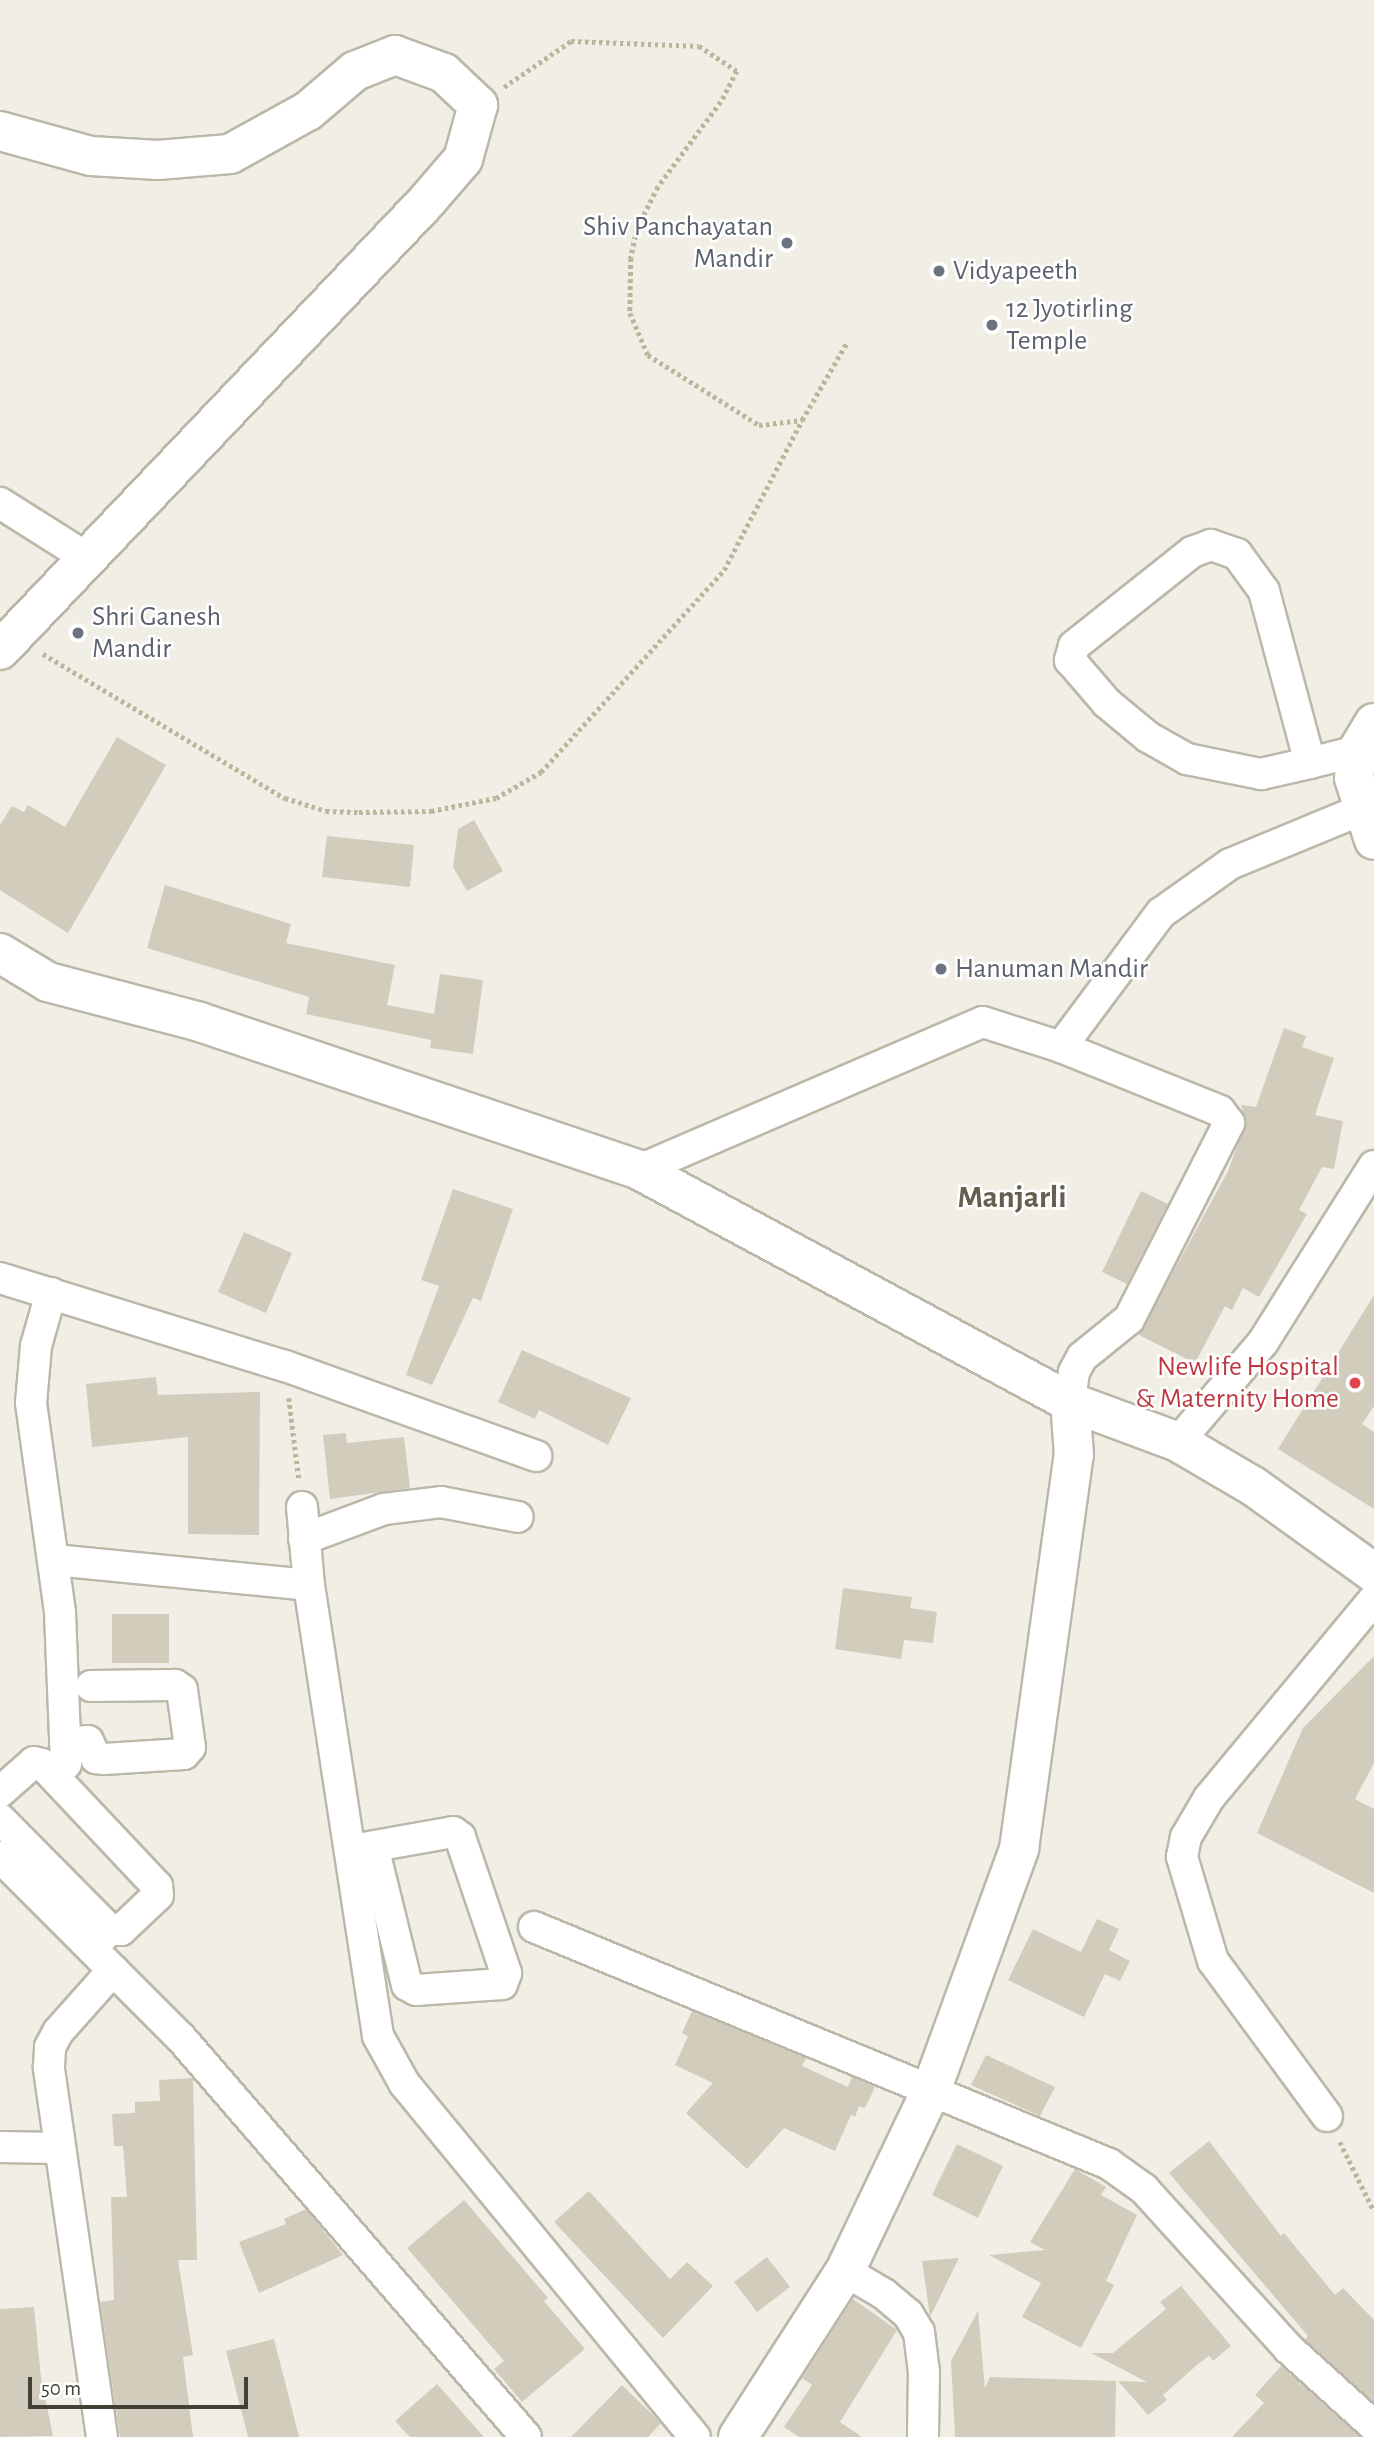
<!DOCTYPE html>
<html>
<head>
<meta charset="utf-8">
<style>
	body { margin:0 }
	#map { position:relative; width:1374px; height:2437px; overflow:hidden; background:#f1efe5; font-family:"Alegreya Sans",sans-serif }
	div>[style] { position:absolute }
	[style*='--x'] { left:calc(var(--x)*1px); top:calc(var(--y)*1px); width:calc(var(--w)*1px); rotate:calc(var(--a)*1deg) }
	.building>* { inset:0; background:#d1ccbc }
	.path>* { height:4.5px; margin-top:-2.25px; transform-origin:0; background:repeating-linear-gradient(90deg,#bbb69b 0 3.5px,transparent 0 7px) }
	.roads { filter:drop-shadow(2px 0 #bbb8a9) drop-shadow(-2px 0 #bbb8a9) drop-shadow(0 2px #bbb8a9) drop-shadow(0 -2px #bbb8a9) }
	.minor>* { height:30px; margin:-15px; padding:0 15px; transform-origin:15px; border-radius:15px; background:#fff }
	.tertiary>* { height:38px; margin:-19px; padding:0 19px; transform-origin:19px; border-radius:19px; background:#fff }
	.dots>* { width:19px; height:19px; translate:-50% -50%; box-sizing:border-box; border:4px solid #fff; border-radius:50% }
	span { translate:-50% -50%; white-space:nowrap; text-align:center; line-height:1.15; -webkit-text-stroke:5px #fff; paint-order:stroke }
	.worship-label { font-size:28px; color:#5b616d }
	.right { translate:-100% -50%; text-align:right }
	.left { translate:0 -50%; text-align:left }
	.health-label { font-size:28px; color:#be3a42 }
	.quarter-label { font-size:32px; color:#645f4e; font-weight:700 }
	.scale { position:absolute; left:28px; top:2377px; width:220px; height:32px; box-sizing:border-box; border:4px solid #434035; border-top:0; padding-left:9px; font-size:21px; line-height:24px; white-space:nowrap; color:#434035; -webkit-text-stroke:5px #fff; paint-order:stroke }
</style>
</head>
<body>
<div id="map">
	<div class="building">
		<i style="clip-path:polygon(117px 737px,166px 765px,68px 933px,0 890px,0 825px,12px 806px,24px 812px,28px 805px,65px 827px)"></i>
		<i style="clip-path:polygon(474px 820px,503px 871px,467px 891px,453px 867px,458px 829px)"></i>
		<i style="clip-path:polygon(327px 836px,414px 845px,410px 887px,322px 877px)"></i>
		<i style="clip-path:polygon(165px 885px,291px 924px,286px 943px,395px 965px,387px 1005px,434px 1014px,440px 974px,483px 980px,473px 1054px,430px 1048px,431px 1040px,306px 1014px,309px 997px,147px 948px)"></i>
		<i style="clip-path:polygon(1284px 1028px,1306px 1036px,1302px 1047px,1334px 1058px,1315px 1115px,1343px 1121px,1334px 1169px,1322px 1167px,1299px 1210px,1307px 1214px,1259px 1297px,1243px 1288px,1232px 1310px,1225px 1306px,1195px 1363px,1139px 1335px,1228px 1171px,1246px 1122px,1241px 1105px,1256px 1107px)"></i>
		<i style="clip-path:polygon(453px 1189px,513px 1209px,481px 1301px,473px 1298px,432px 1385px,406px 1375px,439px 1286px,421px 1280px)"></i>
		<i style="clip-path:polygon(1141px 1191px,1168px 1204px,1127px 1284px,1102px 1272px)"></i>
		<i style="clip-path:polygon(244px 1232px,292px 1253px,266px 1313px,218px 1292px)"></i>
		<i style="clip-path:polygon(1374px 1295px,1374px 1406px,1362px 1424px,1374px 1432px,1374px 1509px,1278px 1449px)"></i>
		<i style="clip-path:polygon(522px 1350px,631px 1398px,608px 1445px,539px 1410px,535px 1419px,498px 1402px)"></i>
		<i style="clip-path:polygon(156px 1377px,158px 1395px,260px 1392px,259px 1535px,188px 1534px,188px 1437px,92px 1447px,86px 1384px)"></i>
		<i style="clip-path:polygon(346px 1433px,347px 1443px,404px 1437px,410px 1488px,330px 1499px,323px 1435px)"></i>
		<i style="clip-path:polygon(843px 1588px,912px 1597px,910px 1608px,937px 1612px,933px 1643px,904px 1640px,901px 1659px,835px 1649px)"></i>
		<i style="clip-path:polygon(112px 1614px,169px 1614px,169px 1663px,112px 1663px)"></i>
		<i style="clip-path:polygon(1374px 1656px,1374px 1763px,1355px 1799px,1374px 1809px,1374px 1893px,1257px 1833px,1303px 1728px)"></i>
		<i style="clip-path:polygon(1097px 1919px,1119px 1929px,1109px 1950px,1130px 1961px,1120px 1981px,1105px 1974px,1084px 2017px,1008px 1980px,1033px 1929px,1081px 1952px)"></i>
		<i style="clip-path:polygon(692px 2011px,806px 2058px,802px 2066px,848px 2087px,852px 2077px,875px 2087px,865px 2108px,859px 2106px,855px 2117px,851px 2115px,835px 2151px,784px 2128px,747px 2169px,686px 2113px,713px 2083px,675px 2065px,688px 2036px,682px 2033px)"></i>
		<i style="clip-path:polygon(986px 2055px,1055px 2087px,1040px 2116px,971px 2085px)"></i>
		<i style="clip-path:polygon(193px 2078px,197px 2260px,178px 2260px,193px 2355px,183px 2357px,193px 2437px,120px 2437px,100px 2302px,114px 2300px,111px 2197px,127px 2197px,123px 2146px,114px 2146px,112px 2114px,135px 2113px,135px 2102px,160px 2101px,159px 2080px)"></i>
		<i style="clip-path:polygon(1209px 2141px,1281px 2236px,1284px 2233px,1335px 2295px,1343px 2288px,1374px 2320px,1374px 2402px,1305px 2340px,1308px 2336px,1169px 2173px)"></i>
		<i style="clip-path:polygon(957px 2144px,1003px 2166px,978px 2218px,932px 2195px)"></i>
		<i style="clip-path:polygon(1075px 2169px,1106px 2187px,1101px 2195px,1137px 2215px,1106px 2281px,1114px 2285px,1081px 2348px,1022px 2317px,1041px 2283px,989px 2255px,1045px 2250px,1030px 2242px)"></i>
		<i style="clip-path:polygon(589px 2191px,670px 2279px,687px 2262px,713px 2286px,663px 2338px,554px 2222px)"></i>
		<i style="clip-path:polygon(464px 2200px,548px 2298px,544px 2301px,585px 2349px,522px 2402px,494px 2369px,504px 2361px,407px 2248px)"></i>
		<i style="clip-path:polygon(306px 2209px,343px 2255px,259px 2293px,239px 2242px,286px 2224px,284px 2219px)"></i>
		<i style="clip-path:polygon(767px 2257px,790px 2287px,757px 2312px,734px 2282px)"></i>
		<i style="clip-path:polygon(959px 2258px,930px 2317px,922px 2261px)"></i>
		<i style="clip-path:polygon(1181px 2286px,1231px 2346px,1213px 2361px,1209px 2356px,1197px 2365px,1163px 2395px,1167px 2400px,1148px 2415px,1118px 2381px,1147px 2382px,1091px 2353px,1113px 2353px,1166px 2309px,1160px 2302px)"></i>
		<i style="clip-path:polygon(853px 2299px,897px 2330px,840px 2422px,862px 2437px,799px 2437px,784px 2427px,812px 2385px,802px 2378px)"></i>
		<i style="clip-path:polygon(34px 2307px,41px 2378px,53px 2436px,0 2437px,0 2309px)"></i>
		<i style="clip-path:polygon(978px 2311px,985px 2388px,990px 2377px,1116px 2381px,1115px 2437px,955px 2437px,951px 2361px)"></i>
		<i style="clip-path:polygon(274px 2339px,299px 2437px,248px 2437px,226px 2351px)"></i>
		<i style="clip-path:polygon(1281px 2366px,1360px 2437px,1232px 2437px,1264px 2403px,1255px 2395px)"></i>
		<i style="clip-path:polygon(437px 2384px,484px 2437px,410px 2437px,395px 2421px)"></i>
		<i style="clip-path:polygon(622px 2385px,661px 2423px,648px 2437px,571px 2437px)"></i>
	</div>
	<div class="path">
		<i style="--x:504;--y:87;--w:81;--a:-34.5"></i>
		<i style="--x:571;--y:41;--w:128;--a:2.2"></i>
		<i style="--x:699;--y:46;--w:45;--a:33.3"></i>
		<i style="--x:737;--y:71;--w:35;--a:117"></i>
		<i style="--x:721;--y:102;--w:106;--a:126.5"></i>
		<i style="--x:658;--y:187;--w:47;--a:116.6"></i>
		<i style="--x:637;--y:229;--w:30;--a:102"></i>
		<i style="--x:631;--y:258;--w:55;--a:91"></i>
		<i style="--x:630;--y:313;--w:46;--a:66.8"></i>
		<i style="--x:648;--y:355;--w:131;--a:32.2"></i>
		<i style="--x:759;--y:425;--w:43;--a:-6.6"></i>
		<i style="--x:802;--y:420;--w:88;--a:-59.9"></i>
		<i style="--x:43;--y:654;--w:282;--a:30.8"></i>
		<i style="--x:285;--y:798;--w:43;--a:17.6"></i>
		<i style="--x:326;--y:811;--w:33;--a:2"></i>
		<i style="--x:359;--y:812;--w:72;--a:-0.8"></i>
		<i style="--x:431;--y:811;--w:66;--a:-11.3"></i>
		<i style="--x:496;--y:798;--w:52;--a:-30"></i>
		<i style="--x:541;--y:772;--w:273;--a:-47.8"></i>
		<i style="--x:724;--y:570;--w:169;--a:-62.5"></i>
		<i style="--x:289;--y:1398;--w:82;--a:83"></i>
		<i style="--x:1340;--y:2142;--w:77;--a:63.8"></i>
	</div>
	<div class="roads">
		<div class="minor">
			<i style="--x:0;--y:503;--w:103;--a:32.3"></i>
			<i style="--x:1310;--y:763;--w:178;--a:-105"></i>
			<i style="--x:1264;--y:591;--w:46;--a:-126.1"></i>
			<i style="--x:1237;--y:554;--w:28;--a:-161"></i>
			<i style="--x:1211;--y:545;--w:20;--a:160"></i>
			<i style="--x:1192;--y:552;--w:151;--a:141.5"></i>
			<i style="--x:1074;--y:646;--w:15;--a:106"></i>
			<i style="--x:1070;--y:660;--w:57;--a:49.3"></i>
			<i style="--x:1107;--y:703;--w:53;--a:39.7"></i>
			<i style="--x:1148;--y:737;--w:45;--a:29.4"></i>
			<i style="--x:1187;--y:759;--w:76;--a:11.5"></i>
			<i style="--x:1261;--y:774;--w:50;--a:-12.7"></i>
			<i style="--x:1310;--y:763;--w:49;--a:-14.3"></i>
			<i style="--x:1061;--y:1047;--w:167;--a:-53.3"></i>
			<i style="--x:1161;--y:913;--w:85;--a:-35.4"></i>
			<i style="--x:1230;--y:864;--w:147;--a:-22.4"></i>
			<i style="--x:1366;--y:808;--w:8;--a:7"></i>
			<i style="--x:639;--y:1170;--w:374;--a:-23.3"></i>
			<i style="--x:983;--y:1022;--w:82;--a:17.8"></i>
			<i style="--x:1061;--y:1047;--w:171;--a:21.9"></i>
			<i style="--x:1220;--y:1111;--w:15;--a:53"></i>
			<i style="--x:1229;--y:1123;--w:220;--a:117"></i>
			<i style="--x:1129;--y:1319;--w:60;--a:141"></i>
			<i style="--x:1082;--y:1357;--w:17;--a:118"></i>
			<i style="--x:1074;--y:1372;--w:30;--a:98"></i>
			<i style="--x:0;--y:1278;--w:298;--a:17.2"></i>
			<i style="--x:285;--y:1366;--w:267;--a:19.7"></i>
			<i style="--x:51;--y:1293;--w:55;--a:105.8"></i>
			<i style="--x:36;--y:1346;--w:57;--a:95"></i>
			<i style="--x:31;--y:1403;--w:212;--a:82.1"></i>
			<i style="--x:60;--y:1613;--w:151;--a:87.7"></i>
			<i style="--x:1178;--y:1442;--w:131;--a:-49.6"></i>
			<i style="--x:1263;--y:1342;--w:208;--a:-57.8"></i>
			<i style="--x:302;--y:1507;--w:78;--a:84.9"></i>
			<i style="--x:309;--y:1585;--w:456;--a:81.3"></i>
			<i style="--x:378;--y:2036;--w:54;--a:61"></i>
			<i style="--x:404;--y:2083;--w:458;--a:50.6"></i>
			<i style="--x:304;--y:1539;--w:85;--a:-20.6"></i>
			<i style="--x:384;--y:1509;--w:57;--a:-7"></i>
			<i style="--x:441;--y:1502;--w:78;--a:11"></i>
			<i style="--x:54;--y:1560;--w:256;--a:5.6"></i>
			<i style="--x:65;--y:1743;--w:23;--a:-5"></i>
			<i style="--x:88;--y:1741;--w:19;--a:65"></i>
			<i style="--x:96;--y:1758;--w:8;--a:7"></i>
			<i style="--x:104;--y:1759;--w:80;--a:-3.6"></i>
			<i style="--x:184;--y:1754;--w:9;--a:-49"></i>
			<i style="--x:190;--y:1747;--w:58;--a:-98"></i>
			<i style="--x:182;--y:1690;--w:9;--a:-144"></i>
			<i style="--x:175;--y:1685;--w:84;--a:179.3"></i>
			<i style="--x:0;--y:1792;--w:45;--a:-41.4"></i>
			<i style="--x:34;--y:1762;--w:8;--a:14"></i>
			<i style="--x:42;--y:1764;--w:168;--a:46.7"></i>
			<i style="--x:157;--y:1886;--w:9;--a:84"></i>
			<i style="--x:158;--y:1895;--w:51;--a:136.6"></i>
			<i style="--x:121;--y:1930;--w:12;--a:-175"></i>
			<i style="--x:109;--y:1929;--w:25;--a:130"></i>
			<i style="--x:0;--y:1819;--w:155;--a:45.3"></i>
			<i style="--x:352;--y:1850;--w:103;--a:-10.1"></i>
			<i style="--x:453;--y:1832;--w:9;--a:36"></i>
			<i style="--x:460;--y:1837;--w:144;--a:71.3"></i>
			<i style="--x:506;--y:1973;--w:12;--a:110"></i>
			<i style="--x:502;--y:1984;--w:86;--a:176"></i>
			<i style="--x:416;--y:1990;--w:10;--a:-151"></i>
			<i style="--x:407;--y:1985;--w:142;--a:-103.8"></i>
			<i style="--x:0;--y:1857;--w:256;--a:45"></i>
			<i style="--x:181;--y:2038;--w:527;--a:49.15"></i>
			<i style="--x:534;--y:1927;--w:622;--a:22.4"></i>
			<i style="--x:1109;--y:2164;--w:43;--a:35.5"></i>
			<i style="--x:1144;--y:2189;--w:215;--a:47.8"></i>
			<i style="--x:1288;--y:2348;--w:116;--a:42.2"></i>
			<i style="--x:1327;--y:2116;--w:192;--a:-126.3"></i>
			<i style="--x:1213;--y:1961;--w:109;--a:-106.6"></i>
			<i style="--x:1182;--y:1857;--w:20;--a:-79"></i>
			<i style="--x:1186;--y:1837;--w:45;--a:-59.5"></i>
			<i style="--x:1209;--y:1798;--w:259;--a:-50.3"></i>
			<i style="--x:0;--y:2147;--w:60;--a:1"></i>
			<i style="--x:845;--y:2271;--w:45;--a:30.5"></i>
			<i style="--x:884;--y:2294;--w:31;--a:40"></i>
			<i style="--x:908;--y:2314;--w:21;--a:59"></i>
			<i style="--x:919;--y:2332;--w:39;--a:83"></i>
			<i style="--x:924;--y:2371;--w:66;--a:90.9"></i>
			<i style="--x:102;--y:2437;--w:374;--a:-98.2"></i>
			<i style="--x:49;--y:2067;--w:20;--a:-87"></i>
			<i style="--x:50;--y:2047;--w:17;--a:-62"></i>
			<i style="--x:58;--y:2032;--w:83;--a:-48.4"></i>
		</div>
		<div class="tertiary">
			<i style="--x:0;--y:131;--w:94;--a:15.4"></i>
			<i style="--x:91;--y:156;--w:67;--a:3.4"></i>
			<i style="--x:158;--y:160;--w:72;--a:-4.8"></i>
			<i style="--x:230;--y:154;--w:89;--a:-28.9"></i>
			<i style="--x:308;--y:111;--w:62;--a:-40.4"></i>
			<i style="--x:355;--y:71;--w:43;--a:-21.8"></i>
			<i style="--x:395;--y:55;--w:52;--a:20.2"></i>
			<i style="--x:444;--y:73;--w:47;--a:43.3"></i>
			<i style="--x:478;--y:105;--w:56;--a:105.5"></i>
			<i style="--x:463;--y:159;--w:57;--a:130.7"></i>
			<i style="--x:426;--y:202;--w:618;--a:133.56"></i>
			<i style="--x:1374;--y:723;--w:33;--a:121"></i>
			<i style="--x:1357;--y:751;--w:27;--a:96"></i>
			<i style="--x:1354;--y:778;--w:65;--a:72.1"></i>
			<i style="--x:0;--y:953;--w:56;--a:31.1"></i>
			<i style="--x:48;--y:982;--w:157;--a:14.7"></i>
			<i style="--x:200;--y:1022;--w:463;--a:18.6"></i>
			<i style="--x:639;--y:1170;--w:489;--a:28.3"></i>
			<i style="--x:1070;--y:1402;--w:115;--a:20.3"></i>
			<i style="--x:1178;--y:1442;--w:87;--a:30.4"></i>
			<i style="--x:1253;--y:1486;--w:149;--a:35.7"></i>
			<i style="--x:738;--y:2437;--w:197;--a:-57.2"></i>
			<i style="--x:845;--y:2271;--w:199;--a:-64.5"></i>
			<i style="--x:931;--y:2091;--w:258;--a:-70"></i>
			<i style="--x:1019;--y:1849;--w:398;--a:-82.1"></i>
			<i style="--x:1074;--y:1455;--w:53;--a:-94.3"></i>
		</div>
	</div>
	<div class="dots">
		<i style="left:787px;top:243px;background:#6b7280"></i>
		<i style="left:939px;top:271px;background:#6b7280"></i>
		<i style="left:992px;top:325px;background:#6b7280"></i>
		<i style="left:78px;top:633px;background:#6b7280"></i>
		<i style="left:941px;top:969px;background:#6b7280"></i>
		<i style="left:1355px;top:1383px;background:#e0444e"></i>
	</div>
	<div class="worship-label">
		<span class="right" style="left:773px;top:243px">Shiv Panchayatan<br>Mandir</span>
		<span class="left" style="left:953px;top:271px">Vidyapeeth</span>
		<span class="left" style="left:1006px;top:325px">12 Jyotirling<br>Temple</span>
		<span class="left" style="left:92px;top:633px">Shri Ganesh<br>Mandir</span>
		<span class="left" style="left:955px;top:969px">Hanuman Mandir</span>
	</div>
	<div class="health-label">
		<span class="right" style="left:1339px;top:1383px">Newlife Hospital<br>&amp; Maternity Home</span>
	</div>
	<div class="quarter-label">
		<span style="left:1012px;top:1197px">Manjarli</span>
	</div>
	<div class="scale">50 m</div>
</div>
</body>
</html>
